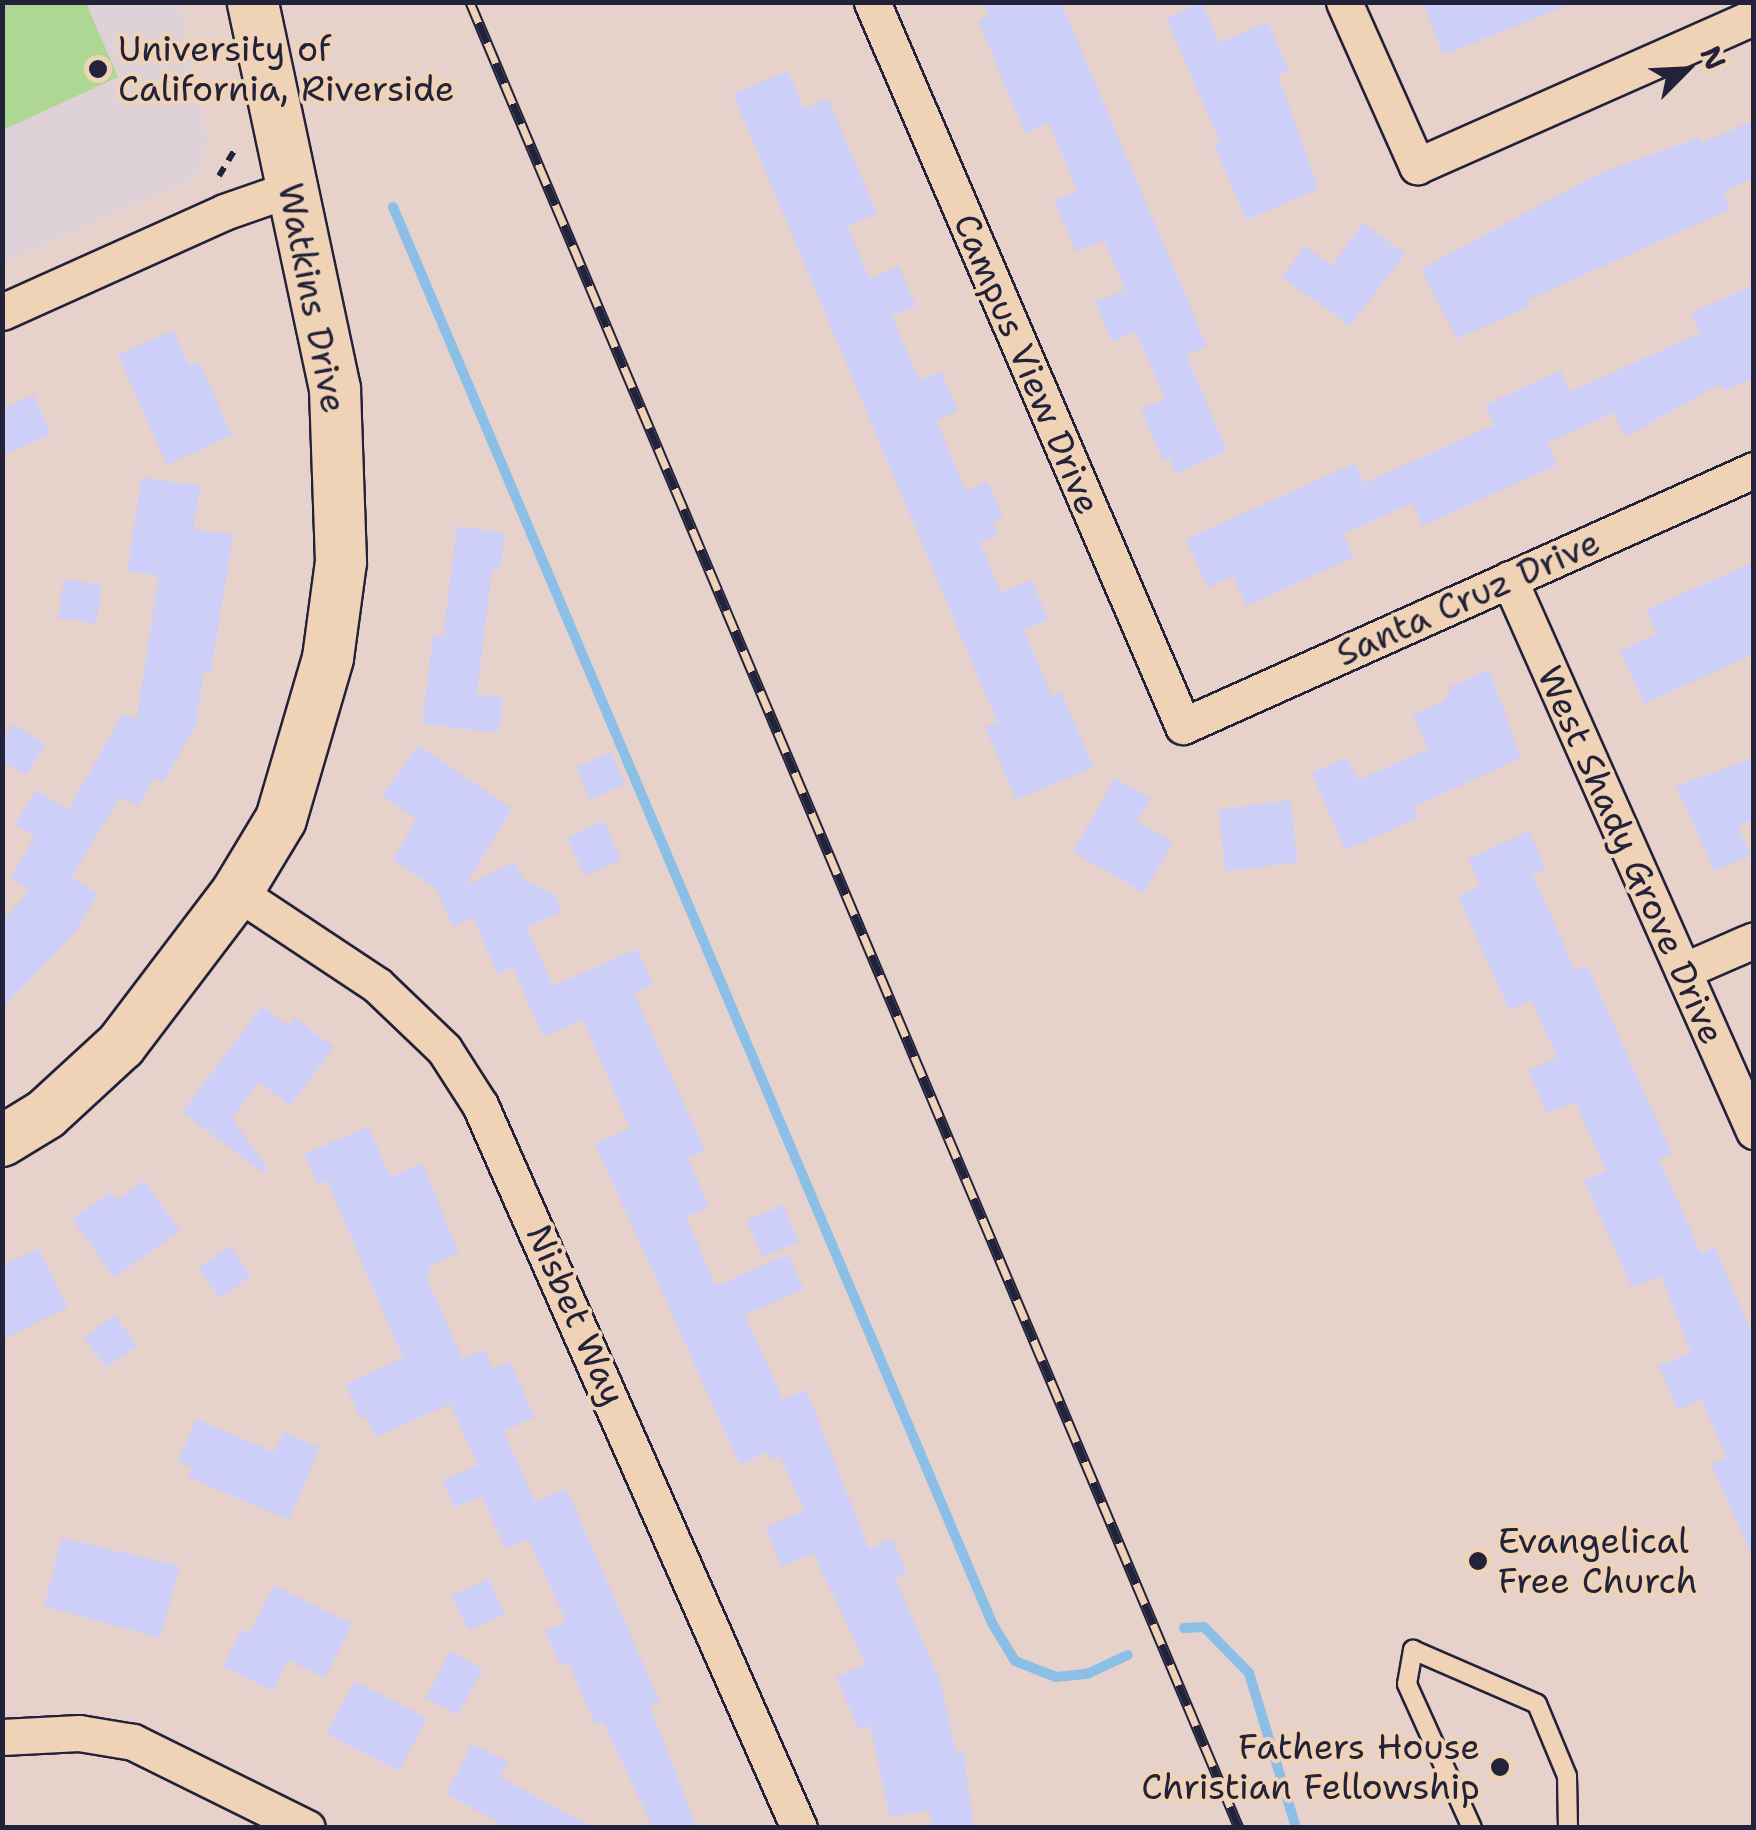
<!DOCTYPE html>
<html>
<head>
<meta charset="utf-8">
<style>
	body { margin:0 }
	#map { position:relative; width:1756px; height:1830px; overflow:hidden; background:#e6d2ca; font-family:"Shantell Sans",sans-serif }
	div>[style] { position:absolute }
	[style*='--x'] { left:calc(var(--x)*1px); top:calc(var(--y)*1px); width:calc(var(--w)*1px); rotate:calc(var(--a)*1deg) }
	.built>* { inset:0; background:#dfd1d8 }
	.green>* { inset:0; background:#afd794 }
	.stream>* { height:10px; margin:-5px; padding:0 5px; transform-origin:5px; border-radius:5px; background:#8bbfe8 }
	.building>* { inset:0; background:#cecff8 }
	.path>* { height:6px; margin-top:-3px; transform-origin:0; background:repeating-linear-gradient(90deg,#22223b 0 10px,transparent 0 18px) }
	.roads { filter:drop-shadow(2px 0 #22223b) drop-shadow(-2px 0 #22223b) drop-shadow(0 2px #22223b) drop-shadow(0 -2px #22223b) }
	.service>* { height:18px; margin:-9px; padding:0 9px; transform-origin:9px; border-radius:9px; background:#f0d3b6 }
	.minor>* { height:35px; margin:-17.5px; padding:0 17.5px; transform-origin:17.5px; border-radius:17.5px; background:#f0d3b6 }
	.secondary>* { height:50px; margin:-25px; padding:0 25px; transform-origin:25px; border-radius:25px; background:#f0d3b6 }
	.rail>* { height:11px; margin-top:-5.5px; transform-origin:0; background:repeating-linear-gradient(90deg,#f0d3b6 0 22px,#22223b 0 44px); box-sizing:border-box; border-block:2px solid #22223b }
	.dots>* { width:28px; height:28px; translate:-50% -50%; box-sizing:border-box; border:5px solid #f0d3b6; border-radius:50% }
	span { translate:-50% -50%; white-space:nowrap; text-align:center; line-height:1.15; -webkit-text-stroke:8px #f0d3b6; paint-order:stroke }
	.poi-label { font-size:35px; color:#22223b }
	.left { translate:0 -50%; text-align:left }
	.right { translate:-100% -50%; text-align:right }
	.street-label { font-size:35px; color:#22223b }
	.frame { position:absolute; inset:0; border:5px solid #22223b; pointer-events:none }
	.north { position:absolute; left:1636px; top:20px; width:100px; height:100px; -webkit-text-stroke:8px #f0d3b6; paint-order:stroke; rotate:66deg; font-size:28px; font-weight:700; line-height:40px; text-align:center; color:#22223b }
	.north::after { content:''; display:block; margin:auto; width:35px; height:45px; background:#22223b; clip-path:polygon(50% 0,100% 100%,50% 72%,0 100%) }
</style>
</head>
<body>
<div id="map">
	<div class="built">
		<i style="clip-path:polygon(3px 3px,179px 3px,207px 135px,205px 158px,191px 180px,3px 263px)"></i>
	</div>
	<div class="green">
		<i style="clip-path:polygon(2px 3px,86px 3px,118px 77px,3px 130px)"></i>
	</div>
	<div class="stream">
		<i style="--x:393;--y:207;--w:1537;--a:67.07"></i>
		<i style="--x:992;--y:1623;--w:44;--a:58.8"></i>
		<i style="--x:1015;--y:1661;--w:44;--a:21.3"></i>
		<i style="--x:1056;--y:1677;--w:31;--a:-6"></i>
		<i style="--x:1087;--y:1674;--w:45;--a:-24.9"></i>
		<i style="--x:1184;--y:1628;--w:20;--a:-3"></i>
		<i style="--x:1204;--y:1627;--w:64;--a:45.6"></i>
		<i style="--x:1249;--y:1673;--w:162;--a:73.1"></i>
	</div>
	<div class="building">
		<i style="clip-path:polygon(983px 2px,1061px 2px,1207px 346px,1186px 355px,1227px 451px,1176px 473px,1169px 458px,1162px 460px,1141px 409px,1165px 399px,1136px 332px,1112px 342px,1095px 302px,1125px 290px,1104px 240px,1076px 252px,1054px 201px,1077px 191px,1049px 123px,1025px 133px,978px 21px,989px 16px)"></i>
		<i style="clip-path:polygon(1202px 2px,1219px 43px,1268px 22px,1289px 71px,1278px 76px,1319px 189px,1246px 220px,1214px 144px,1220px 142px,1166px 18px)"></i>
		<i style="clip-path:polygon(1423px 2px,1575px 2px,1443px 55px)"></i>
		<i style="clip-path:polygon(788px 71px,804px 109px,828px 98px,877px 214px,847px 226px,870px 279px,899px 266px,916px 306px,892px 316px,896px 327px,920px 380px,941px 371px,958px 411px,936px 420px,966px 491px,988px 481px,1003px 518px,993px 523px,997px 535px,980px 542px,1001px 592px,1032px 580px,1048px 620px,1024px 630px,1052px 696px,1061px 692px,1094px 767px,1016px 800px,985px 727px,997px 722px,733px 94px)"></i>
		<i style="clip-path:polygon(1754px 120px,1754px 178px,1724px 192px,1731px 209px,1528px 300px,1531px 306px,1457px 339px,1421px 269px,1596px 175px,1699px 137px,1702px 143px)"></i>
		<i style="clip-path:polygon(1363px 223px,1405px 254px,1350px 326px,1282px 277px,1305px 246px,1332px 266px)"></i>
		<i style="clip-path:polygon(1754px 285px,1754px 378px,1723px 391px,1720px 384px,1625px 437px,1614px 413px,1547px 443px,1557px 465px,1422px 526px,1412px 503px,1343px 534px,1354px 557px,1246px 606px,1233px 576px,1208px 588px,1186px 539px,1355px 463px,1364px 483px,1494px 425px,1485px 405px,1561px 370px,1570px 392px,1700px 333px,1691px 313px)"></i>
		<i style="clip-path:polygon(173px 330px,189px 365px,199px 361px,232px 435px,167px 465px,118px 355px)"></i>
		<i style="clip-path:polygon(34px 395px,51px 434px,2px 456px,2px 409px)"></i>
		<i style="clip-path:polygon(142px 477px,200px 486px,193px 529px,233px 535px,211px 672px,204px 671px,196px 725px,163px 783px,154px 778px,138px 806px,120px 797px,74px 873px,72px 878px,98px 894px,76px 931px,2px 1009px,2px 921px,30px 890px,10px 878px,35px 836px,15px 824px,36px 790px,68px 810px,123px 713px,136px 720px,159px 576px,127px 571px)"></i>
		<i style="clip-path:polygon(457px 526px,505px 533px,500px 571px,492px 570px,477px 694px,503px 697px,498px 733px,422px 724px,433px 635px,443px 636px)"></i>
		<i style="clip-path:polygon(1754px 562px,1754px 654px,1644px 704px,1620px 650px,1657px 634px,1646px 610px)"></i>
		<i style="clip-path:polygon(64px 579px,102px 585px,96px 624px,58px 618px)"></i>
		<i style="clip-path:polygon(1489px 669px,1521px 758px,1414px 807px,1419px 818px,1345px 850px,1312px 773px,1347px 757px,1358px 780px,1428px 749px,1413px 715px,1446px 700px,1450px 687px)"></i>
		<i style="clip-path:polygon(13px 724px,45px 744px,27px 775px,2px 761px,2px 742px)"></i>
		<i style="clip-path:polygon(418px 745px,512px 809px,466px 885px,515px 862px,523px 879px,556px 895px,561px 912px,527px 927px,553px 986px,637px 949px,653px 985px,634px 993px,705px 1150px,688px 1158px,709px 1207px,686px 1217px,716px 1286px,788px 1254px,804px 1289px,745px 1315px,783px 1400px,806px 1389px,869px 1549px,892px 1538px,907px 1573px,895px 1578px,940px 1680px,956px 1752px,963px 1751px,974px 1828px,933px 1828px,929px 1810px,890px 1818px,870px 1725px,859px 1730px,836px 1677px,866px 1664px,813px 1553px,782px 1567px,765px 1528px,804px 1510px,780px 1456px,772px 1460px,768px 1452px,740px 1465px,595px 1144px,630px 1128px,583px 1020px,543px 1037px,513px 967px,498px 974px,473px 918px,453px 927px,436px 889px,393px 860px,416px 819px,382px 796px)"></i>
		<i style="clip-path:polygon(611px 752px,625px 784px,590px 800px,576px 767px)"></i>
		<i style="clip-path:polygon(1754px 758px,1754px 819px,1738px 826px,1751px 855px,1714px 871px,1676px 786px)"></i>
		<i style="clip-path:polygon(1115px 778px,1151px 799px,1137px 821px,1173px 842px,1144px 893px,1073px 852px)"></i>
		<i style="clip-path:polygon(1290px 800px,1298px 862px,1226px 872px,1218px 810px)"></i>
		<i style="clip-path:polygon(604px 821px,621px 859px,585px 876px,567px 838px)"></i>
		<i style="clip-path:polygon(1529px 831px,1546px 868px,1533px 874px,1575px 970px,1587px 965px,1672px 1154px,1659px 1159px,1701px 1253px,1715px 1247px,1754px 1339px,1754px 1560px,1711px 1464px,1727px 1458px,1701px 1399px,1678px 1410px,1659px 1366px,1691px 1352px,1661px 1276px,1632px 1288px,1584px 1180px,1606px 1171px,1575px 1102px,1548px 1114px,1528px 1071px,1557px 1057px,1531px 1000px,1509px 1010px,1458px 896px,1480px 886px,1468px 859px)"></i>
		<i style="clip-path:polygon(262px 1006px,289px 1026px,295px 1018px,334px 1047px,290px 1106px,259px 1082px,232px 1119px,268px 1168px,263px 1173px,182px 1112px)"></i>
		<i style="clip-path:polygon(368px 1127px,391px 1177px,422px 1163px,459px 1253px,429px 1266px,432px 1273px,426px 1276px,463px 1359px,484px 1349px,493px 1369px,510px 1362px,535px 1417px,504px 1431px,535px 1502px,566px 1488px,660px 1702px,650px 1706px,697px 1828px,653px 1828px,603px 1722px,595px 1725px,568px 1662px,561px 1666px,545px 1631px,566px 1621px,528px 1539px,505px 1549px,482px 1496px,454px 1508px,443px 1480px,478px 1465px,450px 1404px,376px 1437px,367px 1417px,361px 1419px,345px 1384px,403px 1358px,327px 1181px,318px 1185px,304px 1154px)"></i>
		<i style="clip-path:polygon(144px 1180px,180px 1231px,114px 1278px,72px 1219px,111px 1192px,117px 1200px)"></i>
		<i style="clip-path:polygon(783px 1205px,799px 1242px,762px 1257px,747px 1220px)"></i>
		<i style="clip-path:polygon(230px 1245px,251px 1276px,220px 1299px,198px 1268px)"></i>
		<i style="clip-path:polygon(38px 1248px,68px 1307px,2px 1340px,2px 1266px)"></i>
		<i style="clip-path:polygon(115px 1315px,137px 1346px,106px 1368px,84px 1337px)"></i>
		<i style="clip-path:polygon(196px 1419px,274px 1452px,284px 1432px,320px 1448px,289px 1520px,188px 1477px,192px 1468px,178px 1462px)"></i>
		<i style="clip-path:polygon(62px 1538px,180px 1566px,160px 1638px,44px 1606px)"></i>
		<i style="clip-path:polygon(489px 1579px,505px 1614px,468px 1631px,452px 1596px)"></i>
		<i style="clip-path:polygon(274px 1585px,352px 1624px,325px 1678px,288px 1660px,273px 1691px,223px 1666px,242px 1629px,250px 1633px)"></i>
		<i style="clip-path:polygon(450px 1651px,483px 1669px,458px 1715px,426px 1698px)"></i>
		<i style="clip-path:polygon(355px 1681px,427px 1718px,399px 1771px,326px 1734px)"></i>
		<i style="clip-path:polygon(472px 1744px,508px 1762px,500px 1777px,594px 1828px,509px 1828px,446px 1794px)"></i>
	</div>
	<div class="path">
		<i style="--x:219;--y:176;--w:35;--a:-59"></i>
	</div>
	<div class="roads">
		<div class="service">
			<i style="--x:1472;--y:1828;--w:158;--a:-114.3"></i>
			<i style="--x:1407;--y:1684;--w:35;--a:-80"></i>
			<i style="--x:1413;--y:1650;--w:135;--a:23.5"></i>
			<i style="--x:1537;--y:1704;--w:78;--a:67.4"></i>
			<i style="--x:1567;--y:1776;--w:52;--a:88.9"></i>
		</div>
		<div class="minor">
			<i style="--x:872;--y:2;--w:788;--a:66.75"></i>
			<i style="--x:1183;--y:726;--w:626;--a:-24.15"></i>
			<i style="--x:1344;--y:2;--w:180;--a:66"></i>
			<i style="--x:1417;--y:166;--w:368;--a:-23.9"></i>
			<i style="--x:2;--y:312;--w:243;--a:-24.2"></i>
			<i style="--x:224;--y:212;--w:70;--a:-19.2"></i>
			<i style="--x:1509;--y:579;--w:604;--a:66.07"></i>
			<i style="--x:237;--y:892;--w:168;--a:33.6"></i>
			<i style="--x:377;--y:985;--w:93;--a:43.7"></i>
			<i style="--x:444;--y:1049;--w:67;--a:57.3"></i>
			<i style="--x:480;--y:1105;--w:790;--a:66.19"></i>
			<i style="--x:1683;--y:971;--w:77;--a:-23.6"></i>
			<i style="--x:2;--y:1737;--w:77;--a:-3"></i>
			<i style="--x:79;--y:1733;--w:55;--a:9.5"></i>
			<i style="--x:133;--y:1742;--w:194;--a:26.3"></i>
		</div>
		<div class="secondary">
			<i style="--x:2;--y:1141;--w:52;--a:-31.5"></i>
			<i style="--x:46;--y:1114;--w:102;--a:-42.6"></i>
			<i style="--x:121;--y:1045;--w:192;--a:-52.8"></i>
			<i style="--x:237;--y:892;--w:85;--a:-58.9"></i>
			<i style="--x:281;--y:819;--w:168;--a:-73.7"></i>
			<i style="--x:328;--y:658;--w:97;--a:-82.3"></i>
			<i style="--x:341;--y:562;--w:173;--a:-92"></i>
			<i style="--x:335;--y:389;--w:396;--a:-102"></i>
		</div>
	</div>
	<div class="rail">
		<i style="--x:470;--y:2;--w:1981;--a:67.16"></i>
	</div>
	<div class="dots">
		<i style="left:98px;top:69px;background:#22223b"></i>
		<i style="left:1478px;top:1561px;background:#22223b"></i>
		<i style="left:1500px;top:1767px;background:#22223b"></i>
	</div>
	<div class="poi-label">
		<span class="left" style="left:118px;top:69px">University of<br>California, Riverside</span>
		<span class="left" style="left:1498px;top:1561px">Evangelical<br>Free Church</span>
		<span class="right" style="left:1480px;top:1767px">Fathers House<br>Christian Fellowship</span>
	</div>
	<div class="street-label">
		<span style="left:312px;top:298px;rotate:79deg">Watkins Drive</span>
		<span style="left:1027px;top:364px;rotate:67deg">Campus View Drive</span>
		<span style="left:1468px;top:598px;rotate:-24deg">Santa Cruz Drive</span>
		<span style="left:1631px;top:855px;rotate:66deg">West Shady Grove Drive</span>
		<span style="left:576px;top:1315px;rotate:66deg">Nisbet Way</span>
	</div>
	<div class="frame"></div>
	<div class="north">N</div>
</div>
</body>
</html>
